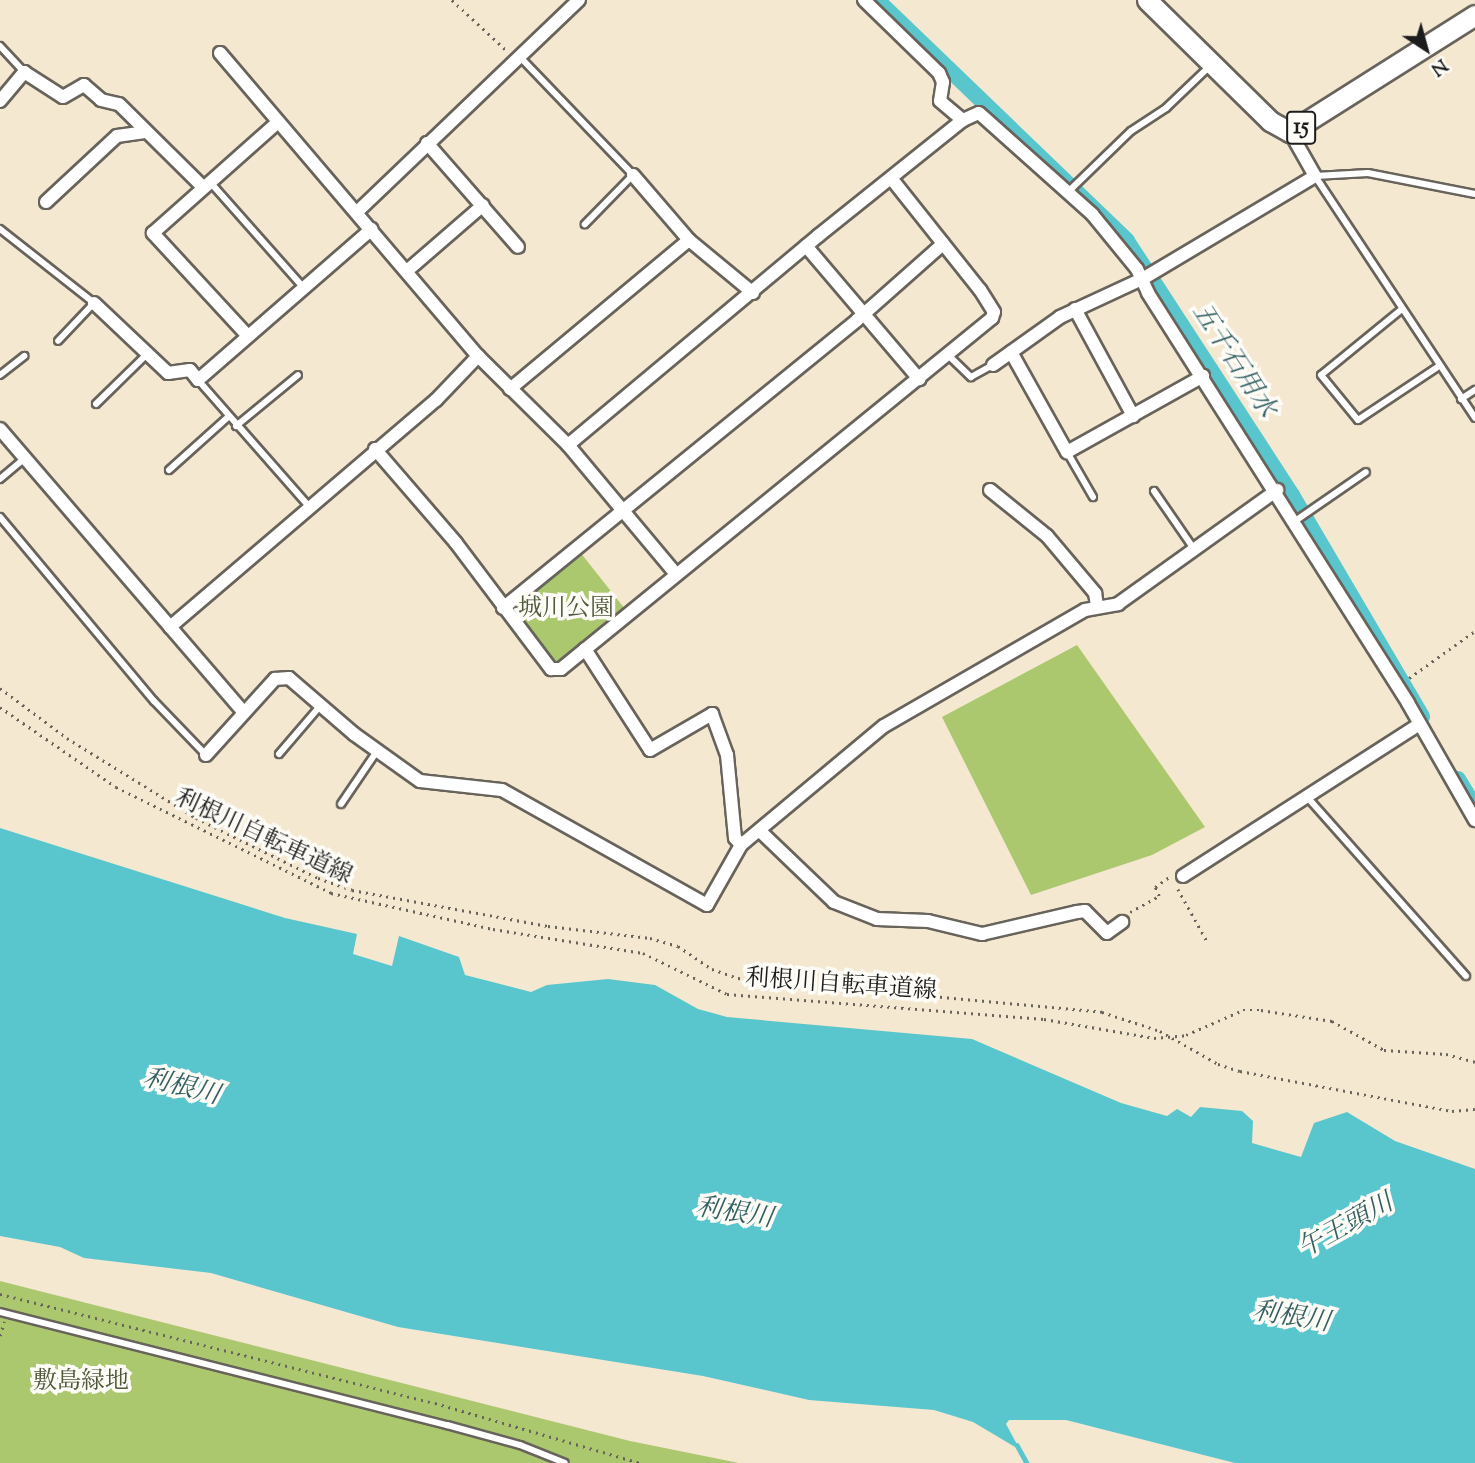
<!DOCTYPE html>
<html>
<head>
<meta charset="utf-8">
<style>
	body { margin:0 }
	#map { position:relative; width:1475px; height:1463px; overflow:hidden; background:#f5e8d1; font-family:"Sorts Mill Goudy","Noto Serif JP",serif }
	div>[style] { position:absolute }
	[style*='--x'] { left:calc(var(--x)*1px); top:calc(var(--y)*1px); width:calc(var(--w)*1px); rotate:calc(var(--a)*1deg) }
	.green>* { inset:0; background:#acc86e }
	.water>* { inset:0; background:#59c6ce }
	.stream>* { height:4.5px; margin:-2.25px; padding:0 2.25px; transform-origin:2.25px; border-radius:2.25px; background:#59c6ce }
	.canal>* { height:16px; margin:-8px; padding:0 8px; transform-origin:8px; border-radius:8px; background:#59c6ce }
	.path>* { height:2.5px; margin-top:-1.25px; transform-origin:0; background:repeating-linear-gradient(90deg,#68635b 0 2px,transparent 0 7px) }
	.roads { filter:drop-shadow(2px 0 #68635b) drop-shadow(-2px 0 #68635b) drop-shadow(0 2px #68635b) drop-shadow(0 -2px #68635b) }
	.lane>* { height:6px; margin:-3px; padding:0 3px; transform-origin:3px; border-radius:3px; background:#fff }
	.street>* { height:12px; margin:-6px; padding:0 6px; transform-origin:6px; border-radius:6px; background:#fff }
	.primary>* { height:19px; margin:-9.5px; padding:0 9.5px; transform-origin:9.5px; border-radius:9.5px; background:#fff }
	span { translate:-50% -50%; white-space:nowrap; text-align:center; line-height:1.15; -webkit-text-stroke:7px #fdfcf7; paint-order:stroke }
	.shield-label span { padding:2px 5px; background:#fdfcf7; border:2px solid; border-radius:5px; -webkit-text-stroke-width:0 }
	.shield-label { font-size:23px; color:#1c1c1c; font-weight:700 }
	.park-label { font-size:24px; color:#4e5839 }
	.street-label { font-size:24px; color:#1c1c1c }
	.water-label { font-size:26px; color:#346063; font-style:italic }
	.north { position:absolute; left:1391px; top:14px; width:70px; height:70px; -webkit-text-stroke:5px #fdfcf7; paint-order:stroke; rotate:144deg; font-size:19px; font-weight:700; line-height:28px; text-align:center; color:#1c1c1c }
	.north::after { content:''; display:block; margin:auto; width:24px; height:32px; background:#1c1c1c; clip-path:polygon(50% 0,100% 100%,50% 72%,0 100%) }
</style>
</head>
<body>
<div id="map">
	<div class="green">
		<i style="clip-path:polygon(580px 552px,625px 609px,562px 661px,553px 661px,514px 613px,516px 603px)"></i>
		<i style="clip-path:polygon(1077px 645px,1205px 827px,1152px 855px,1031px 895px,942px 717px)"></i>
		<i style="clip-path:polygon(0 1281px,630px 1441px,739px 1463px,0 1463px)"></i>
	</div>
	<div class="water">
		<i style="clip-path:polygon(0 828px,285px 918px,357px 934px,353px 954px,392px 966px,399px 936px,459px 957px,465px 975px,531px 992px,547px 985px,608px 979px,655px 985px,698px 1009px,727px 1017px,972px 1039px,1121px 1103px,1167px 1116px,1177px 1109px,1191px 1117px,1200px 1107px,1242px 1111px,1253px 1121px,1252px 1143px,1301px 1157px,1314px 1123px,1347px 1112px,1395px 1141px,1475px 1169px,1475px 1463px,1235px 1463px,1066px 1420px,1009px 1420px,1006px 1424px,1020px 1450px,973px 1422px,934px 1410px,809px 1400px,703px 1376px,398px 1327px,211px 1273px,84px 1258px,60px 1247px,0 1236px)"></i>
	</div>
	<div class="stream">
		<i style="--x:1017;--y:1445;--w:21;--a:61"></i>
	</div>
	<div class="canal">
		<i style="--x:877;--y:0;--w:347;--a:43.9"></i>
		<i style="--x:1127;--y:241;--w:303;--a:57"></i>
		<i style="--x:1292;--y:495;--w:257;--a:59.6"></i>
		<i style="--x:1458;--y:779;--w:33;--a:59"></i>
	</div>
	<div class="path">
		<i style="--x:452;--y:0;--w:74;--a:42.8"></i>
		<i style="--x:1409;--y:678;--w:81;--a:-35.5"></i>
		<i style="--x:0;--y:688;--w:84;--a:36.7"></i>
		<i style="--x:67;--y:738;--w:152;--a:31.8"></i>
		<i style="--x:196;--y:818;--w:136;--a:26.2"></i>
		<i style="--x:318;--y:878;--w:36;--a:19"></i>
		<i style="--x:352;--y:890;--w:199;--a:10.4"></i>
		<i style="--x:548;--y:926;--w:103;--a:6.7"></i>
		<i style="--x:650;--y:938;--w:29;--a:16"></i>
		<i style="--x:678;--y:946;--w:41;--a:34.1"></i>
		<i style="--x:712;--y:969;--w:28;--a:19"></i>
		<i style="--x:738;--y:978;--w:366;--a:5.3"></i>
		<i style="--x:1102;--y:1012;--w:61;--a:18.1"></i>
		<i style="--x:1160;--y:1031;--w:67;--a:29.6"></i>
		<i style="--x:1218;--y:1064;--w:23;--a:18"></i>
		<i style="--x:1240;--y:1071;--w:216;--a:10.7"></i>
		<i style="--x:1452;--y:1111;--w:23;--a:-5"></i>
		<i style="--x:0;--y:707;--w:141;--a:34.6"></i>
		<i style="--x:116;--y:787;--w:240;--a:26.2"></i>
		<i style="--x:331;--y:893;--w:166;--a:12.5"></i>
		<i style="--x:493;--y:929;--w:152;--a:9.1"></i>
		<i style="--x:643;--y:953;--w:93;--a:26"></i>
		<i style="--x:727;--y:994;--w:318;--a:4.5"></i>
		<i style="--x:1044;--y:1019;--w:112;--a:9.8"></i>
		<i style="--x:1154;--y:1038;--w:32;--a:-5"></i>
		<i style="--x:1186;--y:1035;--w:62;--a:-23.7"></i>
		<i style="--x:1243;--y:1010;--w:18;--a:0"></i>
		<i style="--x:1261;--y:1010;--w:72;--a:8.8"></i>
		<i style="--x:1332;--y:1021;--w:60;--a:29.1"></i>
		<i style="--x:1384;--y:1050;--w:62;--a:3.7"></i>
		<i style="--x:1446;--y:1054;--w:30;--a:15"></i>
		<i style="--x:1178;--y:889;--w:62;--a:60.9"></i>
		<i style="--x:1130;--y:912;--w:33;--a:-29"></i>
		<i style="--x:1159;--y:896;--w:10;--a:-114"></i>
		<i style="--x:1155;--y:887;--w:19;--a:-35"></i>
		<i style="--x:0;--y:1294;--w:448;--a:14.1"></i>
		<i style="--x:435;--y:1403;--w:214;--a:16.3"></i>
		<i style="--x:0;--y:1336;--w:15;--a:-74"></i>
	</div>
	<div class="roads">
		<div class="lane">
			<i style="--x:0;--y:46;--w:35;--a:47"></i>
			<i style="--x:520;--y:57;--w:163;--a:46.2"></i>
			<i style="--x:633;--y:175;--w:69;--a:134.4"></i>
			<i style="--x:210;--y:182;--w:140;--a:48.5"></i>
			<i style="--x:1069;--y:191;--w:86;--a:-44.1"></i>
			<i style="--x:1131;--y:131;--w:42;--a:-33.3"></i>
			<i style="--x:1166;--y:108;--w:62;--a:-43.7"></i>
			<i style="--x:1475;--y:194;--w:109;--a:-168.9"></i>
			<i style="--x:1368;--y:173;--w:53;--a:176.8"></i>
			<i style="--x:1315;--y:176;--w:290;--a:56.5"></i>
			<i style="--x:0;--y:229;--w:120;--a:38.2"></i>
			<i style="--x:94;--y:303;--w:52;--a:133.5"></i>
			<i style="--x:1402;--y:309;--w:104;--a:140.8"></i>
			<i style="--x:1321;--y:375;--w:58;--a:50.6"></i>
			<i style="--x:1358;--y:420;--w:97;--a:-33.7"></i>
			<i style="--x:948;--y:355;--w:32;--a:44"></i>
			<i style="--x:971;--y:377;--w:25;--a:-29"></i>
			<i style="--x:0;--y:375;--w:31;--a:-38"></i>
			<i style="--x:198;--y:380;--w:167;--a:48.7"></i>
			<i style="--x:1461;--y:399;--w:17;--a:-33"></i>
			<i style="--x:96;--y:404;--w:71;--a:-44.4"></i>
			<i style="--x:236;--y:426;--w:80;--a:-39.4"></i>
			<i style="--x:1067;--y:452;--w:52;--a:60"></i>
			<i style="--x:169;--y:470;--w:79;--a:-41.9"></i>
			<i style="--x:0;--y:479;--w:33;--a:-40"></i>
			<i style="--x:1154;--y:491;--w:70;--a:55.4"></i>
			<i style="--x:0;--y:517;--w:240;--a:50.1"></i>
			<i style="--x:154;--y:701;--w:75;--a:46.1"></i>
			<i style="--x:1295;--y:521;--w:86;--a:-34.6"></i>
			<i style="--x:279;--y:754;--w:65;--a:-49.4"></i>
			<i style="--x:1308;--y:798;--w:238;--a:48.4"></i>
			<i style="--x:341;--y:804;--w:64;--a:-55.8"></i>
			<i style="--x:0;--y:1312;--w:461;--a:14.2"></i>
			<i style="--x:447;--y:1425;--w:76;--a:15.3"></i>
			<i style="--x:520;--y:1445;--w:48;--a:21.8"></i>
		</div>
		<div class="street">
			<i style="--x:864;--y:0;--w:105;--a:44.2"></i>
			<i style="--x:939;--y:73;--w:10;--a:66"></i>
			<i style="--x:943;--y:82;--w:19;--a:99"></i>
			<i style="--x:940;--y:101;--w:30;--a:40"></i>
			<i style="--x:220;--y:53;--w:398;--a:49.6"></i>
			<i style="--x:478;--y:356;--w:127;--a:44.7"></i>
			<i style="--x:568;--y:445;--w:167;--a:50.1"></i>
			<i style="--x:0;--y:101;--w:38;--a:-50"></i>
			<i style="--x:24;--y:72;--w:46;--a:32.7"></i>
			<i style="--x:63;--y:97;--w:24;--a:-30"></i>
			<i style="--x:84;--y:85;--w:23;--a:41"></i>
			<i style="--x:101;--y:100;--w:18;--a:13"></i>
			<i style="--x:119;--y:104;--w:118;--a:44.7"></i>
			<i style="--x:427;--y:143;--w:138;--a:48.8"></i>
			<i style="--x:633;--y:175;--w:86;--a:49.3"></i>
			<i style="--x:46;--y:202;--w:97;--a:-42.9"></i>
			<i style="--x:117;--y:136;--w:28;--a:-8"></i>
			<i style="--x:357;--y:212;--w:307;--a:-43.7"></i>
			<i style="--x:806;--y:246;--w:175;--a:49.6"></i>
			<i style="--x:408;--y:270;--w:99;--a:-40.9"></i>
			<i style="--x:94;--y:303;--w:102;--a:43.4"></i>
			<i style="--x:168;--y:373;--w:22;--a:-8"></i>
			<i style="--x:190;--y:370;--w:13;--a:51"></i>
			<i style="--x:198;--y:380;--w:230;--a:-41"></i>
			<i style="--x:1075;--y:309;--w:122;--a:61.5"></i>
			<i style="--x:247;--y:335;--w:139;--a:-132.7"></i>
			<i style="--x:153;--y:233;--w:166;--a:-41.6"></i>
			<i style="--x:1011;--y:352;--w:115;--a:60.8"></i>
			<i style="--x:1067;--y:452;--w:156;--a:-29.2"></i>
			<i style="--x:993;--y:365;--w:82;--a:-35.6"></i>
			<i style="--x:1060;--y:317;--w:93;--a:-24.9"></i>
			<i style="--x:1144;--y:278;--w:199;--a:-30.8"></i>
			<i style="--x:1315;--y:176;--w:51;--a:-119.6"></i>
			<i style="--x:510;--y:389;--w:233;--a:-39.8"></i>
			<i style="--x:689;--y:240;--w:83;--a:39.6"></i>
			<i style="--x:0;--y:429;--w:374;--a:49.3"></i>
			<i style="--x:568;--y:445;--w:326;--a:-39.9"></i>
			<i style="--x:818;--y:236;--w:186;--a:-38.7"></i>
			<i style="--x:963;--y:120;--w:17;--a:-24"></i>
			<i style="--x:979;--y:113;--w:152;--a:41.8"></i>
			<i style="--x:1092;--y:214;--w:71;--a:50.7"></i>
			<i style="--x:1137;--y:269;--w:26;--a:65"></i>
			<i style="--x:1148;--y:293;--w:485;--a:57.6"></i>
			<i style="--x:1408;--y:703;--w:135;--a:60.2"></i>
			<i style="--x:375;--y:449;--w:124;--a:49.2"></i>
			<i style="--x:456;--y:543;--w:158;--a:53"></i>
			<i style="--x:551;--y:669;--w:10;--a:0"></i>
			<i style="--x:561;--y:669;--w:556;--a:-39.16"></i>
			<i style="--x:992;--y:318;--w:6;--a:-72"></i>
			<i style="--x:994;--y:312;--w:26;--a:-122"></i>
			<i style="--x:980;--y:290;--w:143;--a:-128.5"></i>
			<i style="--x:990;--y:490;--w:73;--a:38.9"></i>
			<i style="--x:1047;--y:536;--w:75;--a:49.9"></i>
			<i style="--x:1095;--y:593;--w:13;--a:81"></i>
			<i style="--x:503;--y:608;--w:456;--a:-39.1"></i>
			<i style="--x:857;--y:320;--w:115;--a:-41.5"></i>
			<i style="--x:170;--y:627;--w:350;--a:-40.5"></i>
			<i style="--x:436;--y:400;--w:61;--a:-46.3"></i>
			<i style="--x:585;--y:649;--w:120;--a:57.2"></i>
			<i style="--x:650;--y:750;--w:72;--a:-30.1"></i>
			<i style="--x:712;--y:714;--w:44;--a:69.9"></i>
			<i style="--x:727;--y:755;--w:83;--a:84.5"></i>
			<i style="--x:735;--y:838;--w:9;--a:49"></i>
			<i style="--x:206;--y:755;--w:103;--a:-47.8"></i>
			<i style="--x:275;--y:679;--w:14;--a:-4"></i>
			<i style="--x:289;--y:678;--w:86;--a:40.7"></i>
			<i style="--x:354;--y:734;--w:81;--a:35.5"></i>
			<i style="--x:420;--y:781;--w:82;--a:6.3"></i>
			<i style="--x:502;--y:790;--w:235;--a:29.3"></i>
			<i style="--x:707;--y:905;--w:69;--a:-60.5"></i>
			<i style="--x:741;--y:845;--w:186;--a:-39.8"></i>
			<i style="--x:884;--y:726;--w:232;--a:-30"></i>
			<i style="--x:1085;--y:610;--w:34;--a:-10"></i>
			<i style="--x:1118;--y:604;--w:196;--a:-35.6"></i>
			<i style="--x:761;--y:832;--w:101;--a:43.8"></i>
			<i style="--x:834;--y:902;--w:46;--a:21.6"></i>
			<i style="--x:877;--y:919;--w:51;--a:2.2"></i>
			<i style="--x:928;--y:921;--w:56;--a:13.5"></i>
			<i style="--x:982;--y:934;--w:98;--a:-13"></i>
			<i style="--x:1077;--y:912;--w:8;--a:-7"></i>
			<i style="--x:1085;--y:911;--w:31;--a:45"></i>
			<i style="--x:1107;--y:933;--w:19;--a:-36"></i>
			<i style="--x:1183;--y:876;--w:278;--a:-32.7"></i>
		</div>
		<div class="primary">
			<i style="--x:1147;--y:0;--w:173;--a:44.5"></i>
			<i style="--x:1270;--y:121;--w:23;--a:29"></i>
			<i style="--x:1290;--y:132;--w:219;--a:-32.3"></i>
		</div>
	</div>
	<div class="shield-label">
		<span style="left:1301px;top:128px">15</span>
	</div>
	<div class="park-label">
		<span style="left:566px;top:610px">城川公園</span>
		<span style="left:81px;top:1383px">敷島緑地</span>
	</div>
	<div class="street-label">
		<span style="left:263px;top:838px;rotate:25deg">利根川自転車道線</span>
		<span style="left:841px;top:986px;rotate:4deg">利根川自転車道線</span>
	</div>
	<div class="water-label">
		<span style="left:1233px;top:361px;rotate:57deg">五千石用水</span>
		<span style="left:181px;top:1088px;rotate:14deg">利根川</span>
		<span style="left:734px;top:1214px;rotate:9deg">利根川</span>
		<span style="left:1346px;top:1227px;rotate:-29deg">午王頭川</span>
		<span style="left:1291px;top:1318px;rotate:9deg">利根川</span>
	</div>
	<div class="north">N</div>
</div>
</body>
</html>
